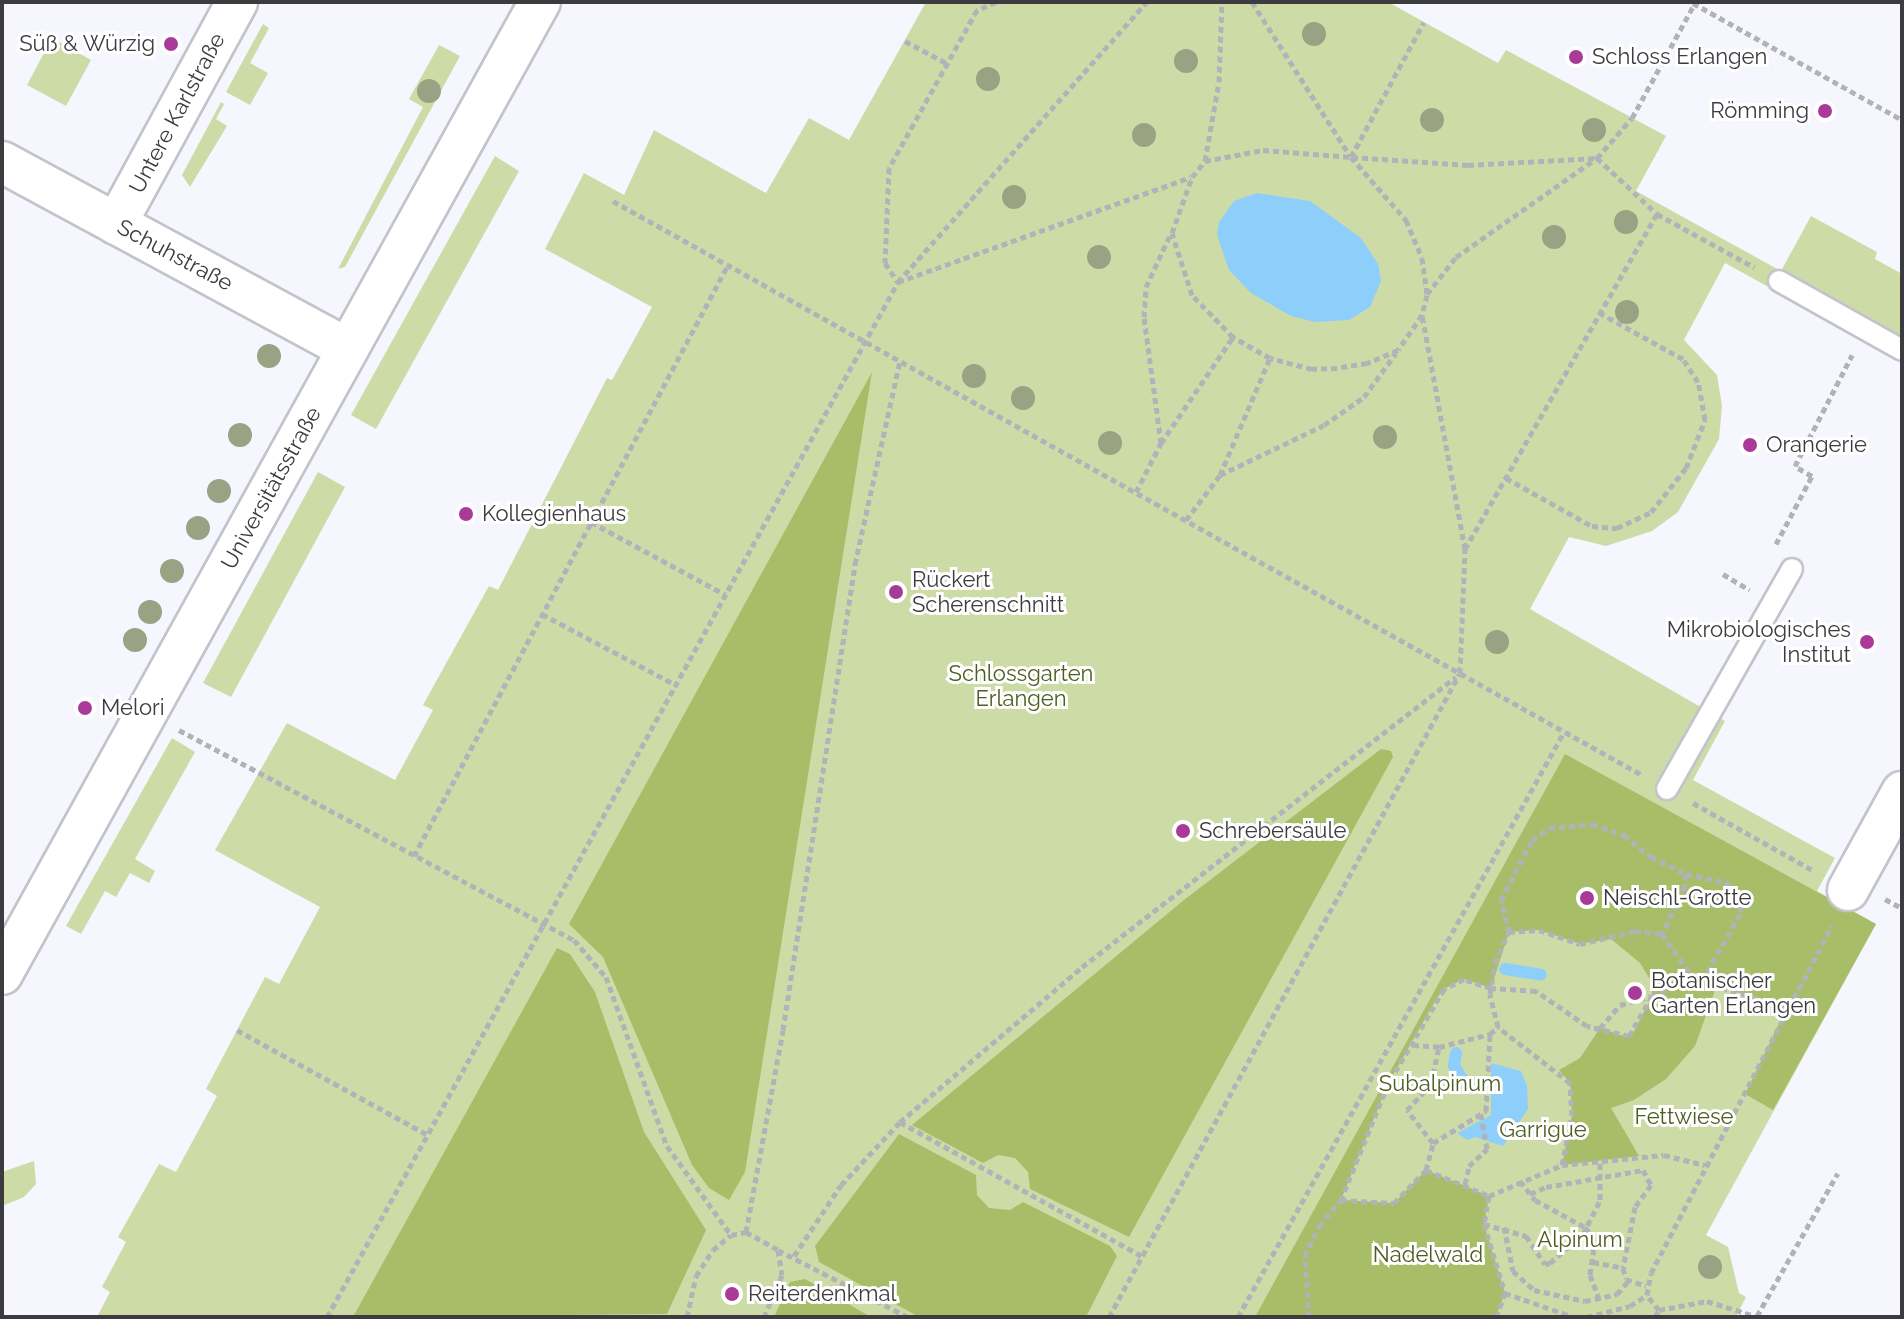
<!DOCTYPE html>
<html>
<head>
<meta charset="utf-8">
<style>
	body { margin:0 }
	#map { position:relative; width:1904px; height:1319px; overflow:hidden; background:#f5f6fe; font-family:Raleway,sans-serif }
	div>[style] { position:absolute }
	[style*='--x'] { left:calc(var(--x)*1px); top:calc(var(--y)*1px); width:calc(var(--w)*1px); rotate:calc(var(--a)*1deg) }
	.green>* { inset:0; background:#cddca7 }
	.forest>* { inset:0; background:#a8bd68 }
	.water>* { inset:0; background:#8ecefb }
	.stream>* { height:12px; margin:-6px; padding:0 6px; transform-origin:6px; border-radius:6px; background:#8ecefb }
	.path>* { height:5px; margin-top:-2.5px; transform-origin:0; background:repeating-linear-gradient(90deg,#b2b2b9 0 6px,transparent 0 10px) }
	.roads { filter:drop-shadow(2px 0 #c3c3cc) drop-shadow(-2px 0 #c3c3cc) drop-shadow(0 2px #c3c3cc) drop-shadow(0 -2px #c3c3cc) }
	.lane>* { height:20px; margin:-10px; padding:0 10px; transform-origin:10px; border-radius:10px; background:#fff }
	.street>* { height:40px; margin:-20px; padding:0 20px; transform-origin:20px; border-radius:20px; background:#fff }
	.trees>* { width:24px; height:24px; margin:-12px; border-radius:50%; background:#9aa284 }
	.dots>* { width:22px; height:22px; translate:-50% -50%; box-sizing:border-box; border:4px solid #fff; border-radius:50% }
	span { translate:-50% -50%; white-space:nowrap; text-align:center; line-height:1.15; -webkit-text-stroke:6px #fff; paint-order:stroke }
	.poi-label { font-size:22px; color:#3c3c40 }
	.right { translate:-100% -50%; text-align:right }
	.left { translate:0 -50%; text-align:left }
	.street-label { font-size:22px; color:#3c3c40 }
	.park-label { font-size:22px; color:#505d21 }
	.frame { position:absolute; inset:0; border:4px solid #3c3c40; pointer-events:none }
</style>
</head>
<body>
<div id="map">
	<div class="green">
		<i style="clip-path:polygon(926px 2px,1388px 2px,1498px 63px,1506px 50px,1666px 136px,1636px 191px,1781px 271px,1811px 216px,1877px 252px,1875px 259px,1902px 274px,1902px 337px,1784px 272px,1774px 290px,1725px 263px,1684px 340px,1717px 375px,1722px 406px,1719px 439px,1678px 512px,1652px 531px,1606px 546px,1569px 537px,1530px 609px,1725px 721px,1693px 780px,1835px 858px,1817px 891px,1876px 924px,1706px 1235px,1728px 1247px,1739px 1293px,1746px 1297px,1736px 1317px,97px 1317px,110px 1292px,102px 1287px,126px 1242px,118px 1237px,159px 1164px,176px 1172px,217px 1096px,206px 1089px,265px 977px,279px 984px,320px 907px,215px 850px,287px 723px,395px 780px,433px 710px,423px 705px,489px 586px,498px 590px,607px 378px,612px 380px,652px 307px,545px 249px,584px 173px,624px 195px,654px 130px,766px 193px,809px 118px,849px 140px)"></i>
		<i style="clip-path:polygon(263px 24px,269px 28px,250px 63px,268px 73px,250px 105px,226px 92px)"></i>
		<i style="clip-path:polygon(52px 38px,91px 60px,66px 106px,27px 85px)"></i>
		<i style="clip-path:polygon(439px 45px,460px 56px,345px 267px,338px 269px,423px 107px,409px 99px)"></i>
		<i style="clip-path:polygon(221px 102px,224px 104px,216px 119px,227px 126px,190px 187px,182px 175px)"></i>
		<i style="clip-path:polygon(495px 156px,519px 171px,376px 429px,351px 415px)"></i>
		<i style="clip-path:polygon(318px 472px,345px 487px,231px 697px,203px 683px)"></i>
		<i style="clip-path:polygon(172px 738px,195px 752px,135px 859px,155px 871px,149px 883px,130px 873px,116px 897px,105px 891px,81px 934px,66px 926px)"></i>
		<i style="clip-path:polygon(34px 1161px,36px 1184px,24px 1197px,2px 1206px,2px 1172px)"></i>
	</div>
	<div class="forest">
		<i style="clip-path:polygon(872px 372px,745px 1172px,729px 1200px,709px 1188px,692px 1165px,603px 957px,569px 924px)"></i>
		<i style="clip-path:polygon(1381px 749px,1391px 751px,1393px 757px,1129px 1237px,1030px 1189px,1028px 1172px,1015px 1158px,998px 1155px,983px 1163px,912px 1125px,1184px 900px)"></i>
		<i style="clip-path:polygon(1565px 754px,1876px 924px,1773px 1110px,1745px 1094px,1786px 1009px,1717px 985px,1695px 1046px,1666px 1079px,1634px 1100px,1611px 1108px,1639px 1156px,1562px 1165px,1572px 1115px,1570px 1083px,1559px 1070px,1580px 1058px,1600px 1028px,1624px 1036px,1633px 1033px,1652px 996px,1651px 981px,1640px 963px,1611px 939px,1580px 944px,1539px 930px,1509px 932px,1491px 988px,1464px 979px,1444px 989px,1437px 998px,1388px 1084px,1341px 1200px,1394px 1203px,1426px 1170px,1489px 1196px,1484px 1224px,1505px 1293px,1496px 1317px,1255px 1317px)"></i>
		<i style="clip-path:polygon(557px 948px,570px 954px,595px 992px,644px 1132px,706px 1230px,667px 1314px,353px 1317px)"></i>
		<i style="clip-path:polygon(899px 1134px,976px 1175px,977px 1195px,989px 1208px,1010px 1210px,1023px 1202px,1110px 1246px,1117px 1256px,1086px 1317px,919px 1317px,819px 1262px,815px 1246px)"></i>
		<i style="clip-path:polygon(805px 1279px,871px 1317px,774px 1317px,790px 1282px)"></i>
	</div>
	<div class="water">
		<i style="clip-path:polygon(1257px 193px,1310px 201px,1361px 238px,1378px 264px,1381px 281px,1370px 307px,1349px 320px,1315px 322px,1291px 316px,1251px 293px,1229px 270px,1217px 235px,1219px 222px,1234px 201px)"></i>
		<i style="clip-path:polygon(1491px 1063px,1521px 1071px,1527px 1086px,1528px 1109px,1503px 1146px,1475px 1137px,1467px 1140px,1457px 1133px,1491px 1115px)"></i>
	</div>
	<div class="stream">
		<i style="--x:1505;--y:969;--w:36;--a:9"></i>
		<i style="--x:1456;--y:1053;--w:13;--a:99"></i>
		<i style="--x:1454;--y:1066;--w:26;--a:58"></i>
	</div>
	<div class="path">
		<i style="--x:996;--y:2;--w:21;--a:157"></i>
		<i style="--x:977;--y:10;--w:181;--a:119.1"></i>
		<i style="--x:889;--y:168;--w:95;--a:92.4"></i>
		<i style="--x:885;--y:263;--w:23;--a:56"></i>
		<i style="--x:898;--y:282;--w:311;--a:-19.7"></i>
		<i style="--x:1252;--y:2;--w:183;--a:57.5"></i>
		<i style="--x:1693;--y:3;--w:240;--a:29.2"></i>
		<i style="--x:905;--y:41;--w:49;--a:28.1"></i>
		<i style="--x:1263;--y:150;--w:88;--a:4.5"></i>
		<i style="--x:1351;--y:157;--w:84;--a:48.9"></i>
		<i style="--x:1406;--y:220;--w:41;--a:67.2"></i>
		<i style="--x:1422;--y:258;--w:37;--a:82"></i>
		<i style="--x:1427;--y:295;--w:21;--a:104"></i>
		<i style="--x:1422;--y:315;--w:42;--a:124.4"></i>
		<i style="--x:1398;--y:350;--w:34;--a:157"></i>
		<i style="--x:1367;--y:363;--w:30;--a:171"></i>
		<i style="--x:1337;--y:368;--w:25;--a:178"></i>
		<i style="--x:1312;--y:369;--w:43;--a:-165.3"></i>
		<i style="--x:1270;--y:358;--w:43;--a:-150.4"></i>
		<i style="--x:1233;--y:337;--w:59;--a:-134.3"></i>
		<i style="--x:1192;--y:295;--w:65;--a:-107.9"></i>
		<i style="--x:1172;--y:233;--w:59;--a:-70.3"></i>
		<i style="--x:1192;--y:177;--w:21;--a:-51"></i>
		<i style="--x:1205;--y:161;--w:59;--a:-10.7"></i>
		<i style="--x:1351;--y:157;--w:153;--a:-61.6"></i>
		<i style="--x:1352;--y:157;--w:116;--a:3.9"></i>
		<i style="--x:1468;--y:165;--w:129;--a:-3.1"></i>
		<i style="--x:1597;--y:158;--w:82;--a:43"></i>
		<i style="--x:1657;--y:214;--w:111;--a:28.7"></i>
		<i style="--x:1205;--y:161;--w:80;--a:-80"></i>
		<i style="--x:1219;--y:82;--w:80;--a:-87.9"></i>
		<i style="--x:613;--y:201;--w:1178;--a:29.15"></i>
		<i style="--x:1427;--y:294;--w:47;--a:-51.9"></i>
		<i style="--x:1456;--y:257;--w:172;--a:-35.1"></i>
		<i style="--x:1597;--y:158;--w:53;--a:-48.8"></i>
		<i style="--x:1632;--y:118;--w:131;--a:-61.3"></i>
		<i style="--x:1161;--y:443;--w:127;--a:-97.7"></i>
		<i style="--x:1144;--y:317;--w:30;--a:-86"></i>
		<i style="--x:1146;--y:287;--w:60;--a:-65.2"></i>
		<i style="--x:1220;--y:475;--w:115;--a:-25.7"></i>
		<i style="--x:1324;--y:425;--w:49;--a:-35"></i>
		<i style="--x:1364;--y:397;--w:54;--a:-54"></i>
		<i style="--x:1506;--y:478;--w:98;--a:29.2"></i>
		<i style="--x:1592;--y:526;--w:25;--a:5"></i>
		<i style="--x:1617;--y:528;--w:38;--a:-25"></i>
		<i style="--x:1651;--y:512;--w:56;--a:-51.5"></i>
		<i style="--x:1686;--y:468;--w:52;--a:-68.4"></i>
		<i style="--x:1705;--y:420;--w:39;--a:-100"></i>
		<i style="--x:1698;--y:382;--w:27;--a:-123"></i>
		<i style="--x:1683;--y:359;--w:95;--a:-151"></i>
		<i style="--x:1136;--y:492;--w:55;--a:-63"></i>
		<i style="--x:1161;--y:443;--w:128;--a:-55.8"></i>
		<i style="--x:1186;--y:520;--w:56;--a:-52.9"></i>
		<i style="--x:1220;--y:475;--w:127;--a:-66.9"></i>
		<i style="--x:591;--y:522;--w:153;--a:28.4"></i>
		<i style="--x:1776;--y:544;--w:77;--a:-62.1"></i>
		<i style="--x:1812;--y:476;--w:20;--a:-150"></i>
		<i style="--x:1795;--y:466;--w:125;--a:-62.8"></i>
		<i style="--x:1465;--y:549;--w:386;--a:-60.2"></i>
		<i style="--x:1723;--y:574;--w:31;--a:31"></i>
		<i style="--x:542;--y:614;--w:152;--a:27.9"></i>
		<i style="--x:179;--y:730;--w:447;--a:28"></i>
		<i style="--x:574;--y:940;--w:49;--a:49.1"></i>
		<i style="--x:606;--y:977;--w:180;--a:70.2"></i>
		<i style="--x:667;--y:1146;--w:110;--a:54.3"></i>
		<i style="--x:1693;--y:803;--w:139;--a:29.3"></i>
		<i style="--x:414;--y:856;--w:669;--a:-62.02"></i>
		<i style="--x:1686;--y:874;--w:40;--a:12"></i>
		<i style="--x:1725;--y:882;--w:22;--a:39"></i>
		<i style="--x:1742;--y:896;--w:18;--a:96"></i>
		<i style="--x:1740;--y:914;--w:73;--a:119.4"></i>
		<i style="--x:1885;--y:899;--w:19;--a:28"></i>
		<i style="--x:1509;--y:932;--w:30;--a:-4"></i>
		<i style="--x:1539;--y:930;--w:43;--a:18.9"></i>
		<i style="--x:1580;--y:944;--w:57;--a:-13.3"></i>
		<i style="--x:1635;--y:931;--w:27;--a:6"></i>
		<i style="--x:1662;--y:934;--w:54;--a:54.8"></i>
		<i style="--x:1693;--y:978;--w:98;--a:17.9"></i>
		<i style="--x:1693;--y:978;--w:45;--a:156.3"></i>
		<i style="--x:1652;--y:996;--w:46;--a:119.9"></i>
		<i style="--x:1629;--y:1036;--w:43;--a:-166.6"></i>
		<i style="--x:1587;--y:1026;--w:62;--a:-145.5"></i>
		<i style="--x:1536;--y:991;--w:45;--a:-176.2"></i>
		<i style="--x:1491;--y:988;--w:28;--a:-162"></i>
		<i style="--x:1464;--y:979;--w:22;--a:153"></i>
		<i style="--x:1444;--y:989;--w:110;--a:120.5"></i>
		<i style="--x:1388;--y:1084;--w:125;--a:112.1"></i>
		<i style="--x:1341;--y:1200;--w:53;--a:3.2"></i>
		<i style="--x:1394;--y:1203;--w:46;--a:-45.9"></i>
		<i style="--x:1426;--y:1170;--w:68;--a:22.4"></i>
		<i style="--x:1489;--y:1196;--w:79;--a:-23"></i>
		<i style="--x:1562;--y:1165;--w:102;--a:-5.6"></i>
		<i style="--x:1664;--y:1155;--w:42;--a:13.7"></i>
		<i style="--x:1600;--y:1028;--w:30;--a:-49"></i>
		<i style="--x:1620;--y:1005;--w:32;--a:-16"></i>
		<i style="--x:237;--y:1030;--w:218;--a:28.8"></i>
		<i style="--x:1413;--y:1045;--w:26;--a:4"></i>
		<i style="--x:900;--y:1122;--w:277;--a:29"></i>
		<i style="--x:1433;--y:1143;--w:42;--a:-128.2"></i>
		<i style="--x:1407;--y:1110;--w:35;--a:-47"></i>
		<i style="--x:1431;--y:1084;--w:38;--a:-78"></i>
		<i style="--x:1439;--y:1047;--w:53;--a:-14.3"></i>
		<i style="--x:1562;--y:1165;--w:51;--a:-78.7"></i>
		<i style="--x:1572;--y:1115;--w:32;--a:-94"></i>
		<i style="--x:1570;--y:1083;--w:91;--a:-142.1"></i>
		<i style="--x:1498;--y:1027;--w:34;--a:-104"></i>
		<i style="--x:1490;--y:994;--w:31;--a:-81"></i>
		<i style="--x:1495;--y:963;--w:34;--a:-66"></i>
		<i style="--x:1509;--y:932;--w:33;--a:-104"></i>
		<i style="--x:1501;--y:900;--w:68;--a:-62.7"></i>
		<i style="--x:1532;--y:840;--w:21;--a:-35"></i>
		<i style="--x:1549;--y:828;--w:43;--a:-5.3"></i>
		<i style="--x:1592;--y:824;--w:34;--a:19"></i>
		<i style="--x:1624;--y:835;--w:35;--a:39"></i>
		<i style="--x:1651;--y:857;--w:39;--a:26"></i>
		<i style="--x:1686;--y:874;--w:12;--a:95"></i>
		<i style="--x:1685;--y:886;--w:53;--a:115.6"></i>
		<i style="--x:1426;--y:1170;--w:28;--a:-75"></i>
		<i style="--x:1433;--y:1143;--w:62;--a:-31.1"></i>
		<i style="--x:1486;--y:1111;--w:77;--a:-87"></i>
		<i style="--x:1490;--y:1034;--w:11;--a:-41"></i>
		<i style="--x:1520;--y:1181;--w:24;--a:52"></i>
		<i style="--x:1535;--y:1200;--w:57;--a:28.4"></i>
		<i style="--x:1585;--y:1227;--w:16;--a:50"></i>
		<i style="--x:1595;--y:1239;--w:36;--a:98"></i>
		<i style="--x:1590;--y:1275;--w:25;--a:69"></i>
		<i style="--x:1465;--y:1184;--w:18;--a:-77"></i>
		<i style="--x:1469;--y:1166;--w:25;--a:-43"></i>
		<i style="--x:1487;--y:1149;--w:36;--a:-100"></i>
		<i style="--x:1530;--y:1194;--w:17;--a:-24"></i>
		<i style="--x:1546;--y:1187;--w:98;--a:-9.9"></i>
		<i style="--x:1643;--y:1170;--w:17;--a:62"></i>
		<i style="--x:1651;--y:1185;--w:27;--a:126"></i>
		<i style="--x:1635;--y:1207;--w:62;--a:101.1"></i>
		<i style="--x:1623;--y:1268;--w:11;--a:75"></i>
		<i style="--x:1626;--y:1279;--w:21;--a:19"></i>
		<i style="--x:1489;--y:1196;--w:28;--a:100"></i>
		<i style="--x:1484;--y:1224;--w:72;--a:73.1"></i>
		<i style="--x:1505;--y:1293;--w:73;--a:19.2"></i>
		<i style="--x:1484;--y:1224;--w:44;--a:15.9"></i>
		<i style="--x:1526;--y:1236;--w:34;--a:56"></i>
		<i style="--x:1545;--y:1264;--w:5;--a:-11"></i>
		<i style="--x:1550;--y:1263;--w:44;--a:-41.3"></i>
		<i style="--x:1583;--y:1234;--w:38;--a:-63"></i>
		<i style="--x:1600;--y:1200;--w:39;--a:-90"></i>
		<i style="--x:1504;--y:1227;--w:45;--a:78.4"></i>
		<i style="--x:1513;--y:1271;--w:28;--a:42"></i>
		<i style="--x:1534;--y:1290;--w:52;--a:12.2"></i>
		<i style="--x:1585;--y:1301;--w:33;--a:-12"></i>
		<i style="--x:1617;--y:1294;--w:18;--a:-49"></i>
		<i style="--x:746;--y:1232;--w:205;--a:-79.6"></i>
		<i style="--x:783;--y:1030;--w:472;--a:-81.2"></i>
		<i style="--x:855;--y:564;--w:208;--a:-77.5"></i>
		<i style="--x:778;--y:1250;--w:146;--a:27.3"></i>
		<i style="--x:794;--y:1256;--w:85;--a:-56.5"></i>
		<i style="--x:841;--y:1185;--w:86;--a:-46.9"></i>
		<i style="--x:900;--y:1122;--w:239;--a:-40.4"></i>
		<i style="--x:1082;--y:967;--w:473;--a:-37.8"></i>
		<i style="--x:1593;--y:1262;--w:31;--a:11"></i>
		<i style="--x:1659;--y:1310;--w:19;--a:-129"></i>
		<i style="--x:1647;--y:1295;--w:22;--a:-80"></i>
		<i style="--x:1651;--y:1273;--w:392;--a:-62.5"></i>
		<i style="--x:1757;--y:1316;--w:164;--a:-60.5"></i>
		<i style="--x:327;--y:1317;--w:1182;--a:-61.11"></i>
		<i style="--x:898;--y:282;--w:375;--a:-48.4"></i>
		<i style="--x:687;--y:1317;--w:42;--a:-77.6"></i>
		<i style="--x:696;--y:1276;--w:31;--a:-57"></i>
		<i style="--x:713;--y:1250;--w:23;--a:-40"></i>
		<i style="--x:731;--y:1235;--w:15;--a:-11"></i>
		<i style="--x:746;--y:1232;--w:37;--a:29"></i>
		<i style="--x:778;--y:1250;--w:25;--a:81"></i>
		<i style="--x:782;--y:1275;--w:46;--a:113.2"></i>
		<i style="--x:1109;--y:1317;--w:733;--a:-61.41"></i>
		<i style="--x:1460;--y:673;--w:124;--a:-87.7"></i>
		<i style="--x:1465;--y:549;--w:238;--a:-100.4"></i>
		<i style="--x:1238;--y:1317;--w:670;--a:-60.87"></i>
		<i style="--x:1309;--y:1317;--w:61;--a:-93.8"></i>
		<i style="--x:1305;--y:1256;--w:33;--a:-65"></i>
		<i style="--x:1319;--y:1226;--w:34;--a:-50"></i>
		<i style="--x:1496;--y:1317;--w:26;--a:-69"></i>
		<i style="--x:1587;--y:1317;--w:44;--a:-14.3"></i>
		<i style="--x:1630;--y:1306;--w:20;--a:-33"></i>
		<i style="--x:1655;--y:1317;--w:8;--a:-60"></i>
		<i style="--x:1659;--y:1310;--w:49;--a:-10.6"></i>
		<i style="--x:1707;--y:1301;--w:53;--a:17.4"></i>
	</div>
	<div class="roads">
		<div class="lane">
			<i style="--x:1779;--y:281;--w:141;--a:29.3"></i>
			<i style="--x:1667;--y:789;--w:253;--a:-60.4"></i>
		</div>
		<div class="street">
			<i style="--x:2;--y:162;--w:393;--a:28.4"></i>
			<i style="--x:116;--y:224;--w:253;--a:-61.4"></i>
			<i style="--x:1848;--y:890;--w:112;--a:-61.1"></i>
			<i style="--x:2;--y:974;--w:1111;--a:-61.04"></i>
		</div>
	</div>
	<div class="trees">
		<i style="left:1314px;top:34px"></i>
		<i style="left:1186px;top:61px"></i>
		<i style="left:988px;top:79px"></i>
		<i style="left:429px;top:91px"></i>
		<i style="left:1432px;top:120px"></i>
		<i style="left:1594px;top:130px"></i>
		<i style="left:1144px;top:135px"></i>
		<i style="left:1014px;top:197px"></i>
		<i style="left:1626px;top:222px"></i>
		<i style="left:1554px;top:237px"></i>
		<i style="left:1099px;top:257px"></i>
		<i style="left:1627px;top:312px"></i>
		<i style="left:269px;top:356px"></i>
		<i style="left:974px;top:376px"></i>
		<i style="left:1023px;top:398px"></i>
		<i style="left:240px;top:435px"></i>
		<i style="left:1385px;top:437px"></i>
		<i style="left:1110px;top:443px"></i>
		<i style="left:219px;top:491px"></i>
		<i style="left:198px;top:528px"></i>
		<i style="left:172px;top:571px"></i>
		<i style="left:150px;top:612px"></i>
		<i style="left:135px;top:640px"></i>
		<i style="left:1497px;top:642px"></i>
		<i style="left:1710px;top:1267px"></i>
	</div>
	<div class="dots">
		<i style="left:171px;top:44px;background:#aa3a97"></i>
		<i style="left:1576px;top:57px;background:#aa3a97"></i>
		<i style="left:1825px;top:111px;background:#aa3a97"></i>
		<i style="left:1750px;top:445px;background:#aa3a97"></i>
		<i style="left:466px;top:514px;background:#aa3a97"></i>
		<i style="left:896px;top:592px;background:#aa3a97"></i>
		<i style="left:1867px;top:642px;background:#aa3a97"></i>
		<i style="left:85px;top:708px;background:#aa3a97"></i>
		<i style="left:1183px;top:831px;background:#aa3a97"></i>
		<i style="left:1587px;top:898px;background:#aa3a97"></i>
		<i style="left:1635px;top:993px;background:#aa3a97"></i>
		<i style="left:732px;top:1294px;background:#aa3a97"></i>
	</div>
	<div class="poi-label">
		<span class="right" style="left:155px;top:44px">Süß &amp; Würzig</span>
		<span class="left" style="left:1592px;top:57px">Schloss Erlangen</span>
		<span class="right" style="left:1809px;top:111px">Römming</span>
		<span class="left" style="left:1766px;top:445px">Orangerie</span>
		<span class="left" style="left:482px;top:514px">Kollegienhaus</span>
		<span class="left" style="left:912px;top:592px">Rückert<br>Scherenschnitt</span>
		<span class="right" style="left:1851px;top:642px">Mikrobiologisches<br>Institut</span>
		<span class="left" style="left:101px;top:708px">Melori</span>
		<span class="left" style="left:1199px;top:831px">Schrebersäule</span>
		<span class="left" style="left:1603px;top:898px">Neischl-Grotte</span>
		<span class="left" style="left:1651px;top:993px">Botanischer<br>Garten Erlangen</span>
		<span class="left" style="left:748px;top:1294px">Reiterdenkmal</span>
	</div>
	<div class="street-label">
		<span style="left:177px;top:113px;rotate:-62deg">Untere Karlstraße</span>
		<span style="left:175px;top:255px;rotate:28deg">Schuhstraße</span>
		<span style="left:271px;top:488px;rotate:-61deg">Universitätsstraße</span>
	</div>
	<div class="park-label">
		<span style="left:1021px;top:686px">Schlossgarten<br>Erlangen</span>
		<span style="left:1440px;top:1084px">Subalpinum</span>
		<span style="left:1684px;top:1117px">Fettwiese</span>
		<span style="left:1543px;top:1130px">Garrigue</span>
		<span style="left:1580px;top:1240px">Alpinum</span>
		<span style="left:1428px;top:1255px">Nadelwald</span>
	</div>
	<div class="frame"></div>
</div>
</body>
</html>
